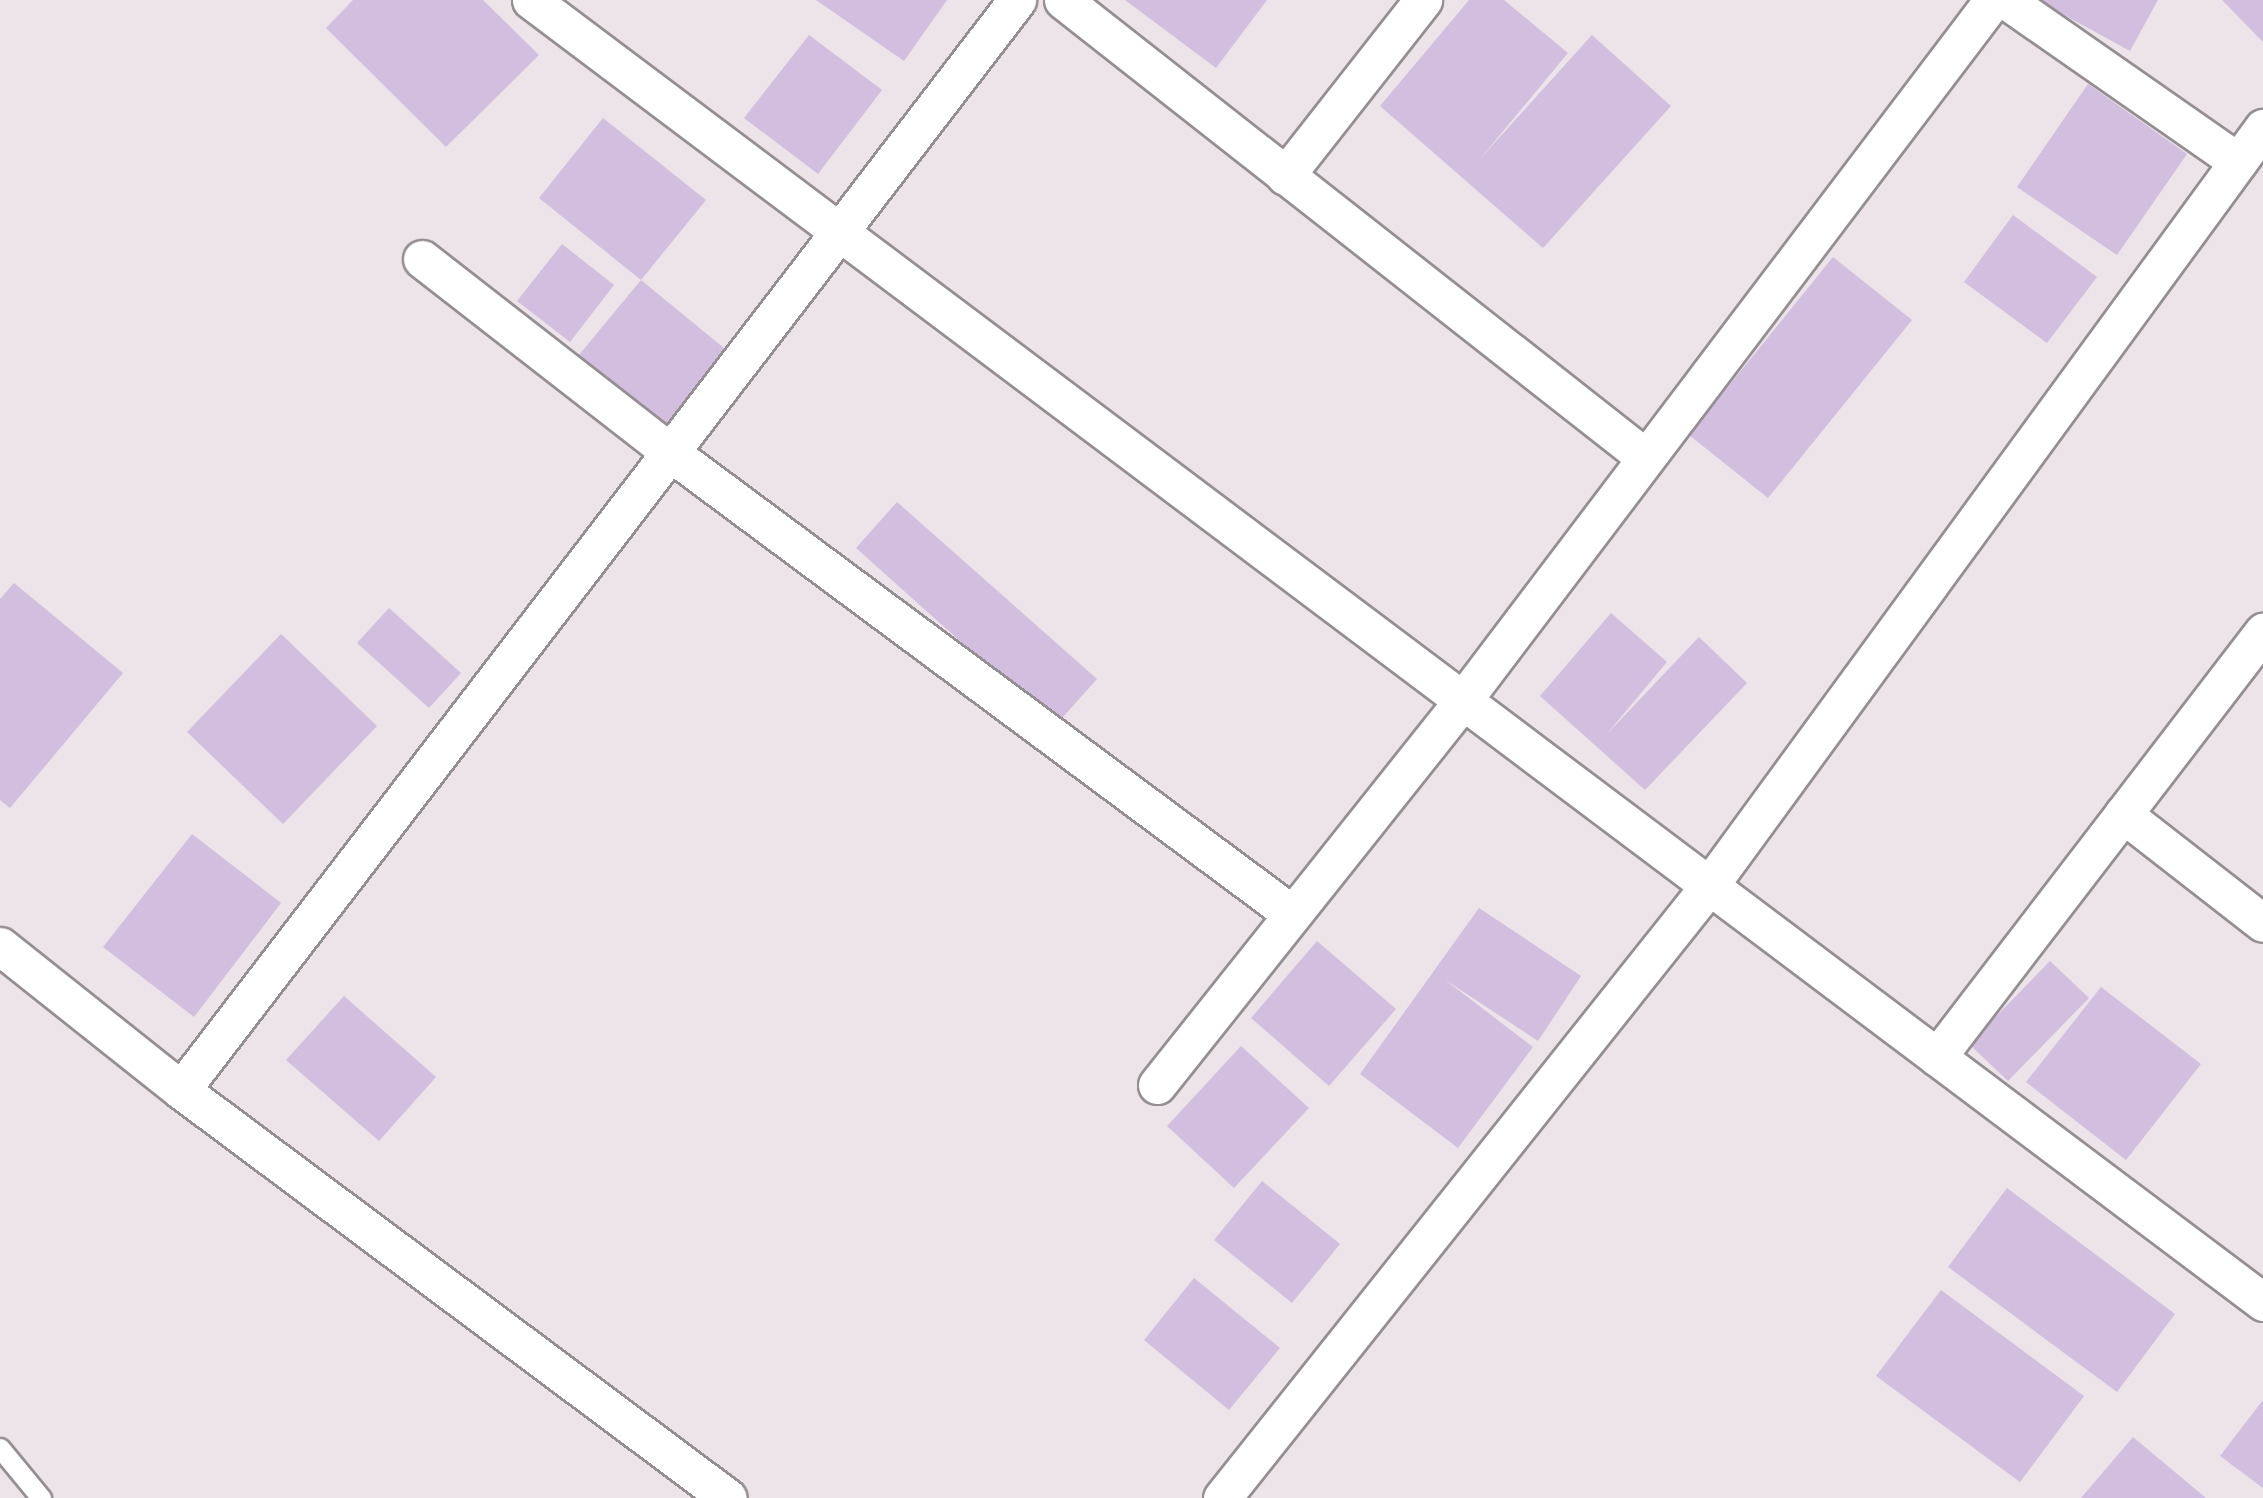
<!DOCTYPE html>
<html>
<head>
<meta charset="utf-8">
<style>
	body { margin:0 }
	#map { position:relative; width:2263px; height:1498px; overflow:hidden; background:#ece4e8; font-family:Montserrat,sans-serif }
	div>[style] { position:absolute }
	[style*='--x'] { left:calc(var(--x)*1px); top:calc(var(--y)*1px); width:calc(var(--w)*1px); rotate:calc(var(--a)*1deg) }
	.building>* { inset:0; background:#d2bedf }
	.roads { filter:drop-shadow(2px 0 #958e92) drop-shadow(-2px 0 #958e92) drop-shadow(0 2px #958e92) drop-shadow(0 -2px #958e92) }
	.service>* { height:19px; margin:-9.5px; padding:0 9.5px; transform-origin:9.5px; border-radius:9.5px; background:#fff }
	.minor>* { height:37px; margin:-18.5px; padding:0 18.5px; transform-origin:18.5px; border-radius:18.5px; background:#fff }
	span { translate:-50% -50%; white-space:nowrap; text-align:center; line-height:1.15; -webkit-text-stroke:5px #fff; paint-order:stroke }
</style>
</head>
<body>
<div id="map">
	<div class="building">
		<i style="clip-path:polygon(353px 0,483px 0,539px 55px,446px 147px,326px 28px)"></i>
		<i style="clip-path:polygon(816px 0,947px 0,904px 61px)"></i>
		<i style="clip-path:polygon(1125px 0,1267px 0,1216px 68px)"></i>
		<i style="clip-path:polygon(1469px 0,1504px 0,1568px 53px,1480px 159px,1592px 35px,1671px 106px,1543px 248px,1380px 106px)"></i>
		<i style="clip-path:polygon(2037px 0,2158px 0,2130px 51px)"></i>
		<i style="clip-path:polygon(2222px 0,2263px 0,2263px 42px)"></i>
		<i style="clip-path:polygon(809px 35px,882px 90px,818px 174px,744px 118px)"></i>
		<i style="clip-path:polygon(2088px 84px,2187px 154px,2117px 255px,2017px 187px)"></i>
		<i style="clip-path:polygon(603px 118px,706px 200px,641px 280px,539px 198px)"></i>
		<i style="clip-path:polygon(2013px 215px,2097px 277px,2047px 343px,1964px 282px)"></i>
		<i style="clip-path:polygon(562px 244px,614px 285px,570px 342px,517px 301px)"></i>
		<i style="clip-path:polygon(1833px 257px,1912px 320px,1768px 498px,1689px 435px)"></i>
		<i style="clip-path:polygon(641px 280px,730px 353px,663px 434px,574px 361px)"></i>
		<i style="clip-path:polygon(897px 502px,1097px 679px,1055px 726px,856px 548px)"></i>
		<i style="clip-path:polygon(14px 583px,123px 673px,10px 808px,0 800px,0 599px)"></i>
		<i style="clip-path:polygon(389px 608px,461px 673px,429px 708px,357px 643px)"></i>
		<i style="clip-path:polygon(1611px 613px,1667px 662px,1606px 735px,1699px 637px,1747px 683px,1645px 790px,1540px 696px)"></i>
		<i style="clip-path:polygon(281px 634px,377px 726px,283px 824px,187px 732px)"></i>
		<i style="clip-path:polygon(192px 834px,281px 903px,194px 1017px,103px 947px)"></i>
		<i style="clip-path:polygon(1479px 908px,1581px 976px,1538px 1041px,1444px 979px,1533px 1047px,1458px 1148px,1360px 1074px)"></i>
		<i style="clip-path:polygon(1317px 941px,1396px 1009px,1329px 1086px,1251px 1018px)"></i>
		<i style="clip-path:polygon(2050px 961px,2089px 998px,2008px 1081px,1969px 1044px)"></i>
		<i style="clip-path:polygon(2101px 987px,2201px 1064px,2126px 1160px,2026px 1082px)"></i>
		<i style="clip-path:polygon(344px 996px,436px 1077px,379px 1141px,286px 1060px)"></i>
		<i style="clip-path:polygon(1241px 1046px,1309px 1108px,1234px 1188px,1167px 1126px)"></i>
		<i style="clip-path:polygon(1262px 1181px,1340px 1244px,1292px 1303px,1214px 1240px)"></i>
		<i style="clip-path:polygon(2007px 1188px,2175px 1314px,2117px 1392px,1948px 1267px)"></i>
		<i style="clip-path:polygon(1194px 1278px,1280px 1348px,1229px 1410px,1144px 1340px)"></i>
		<i style="clip-path:polygon(1941px 1290px,2084px 1396px,2020px 1482px,1876px 1376px)"></i>
		<i style="clip-path:polygon(2263px 1400px,2263px 1488px,2220px 1456px)"></i>
		<i style="clip-path:polygon(2133px 1437px,2206px 1498px,2081px 1498px)"></i>
	</div>
	<div class="roads">
		<div class="service">
			<i style="--x:0;--y:1448;--w:65;--a:50.6"></i>
		</div>
		<div class="minor">
			<i style="--x:531;--y:0;--w:2167;--a:36.93"></i>
			<i style="--x:1063;--y:0;--w:741;--a:38.15"></i>
			<i style="--x:2006;--y:0;--w:283;--a:34.9"></i>
			<i style="--x:1285;--y:176;--w:224;--a:-51.9"></i>
			<i style="--x:422;--y:259;--w:316;--a:37.9"></i>
			<i style="--x:671;--y:453;--w:773;--a:36.59"></i>
			<i style="--x:2123;--y:814;--w:177;--a:37.9"></i>
			<i style="--x:0;--y:946;--w:231;--a:38.5"></i>
			<i style="--x:181;--y:1090;--w:682;--a:36.72"></i>
			<i style="--x:1937;--y:1057;--w:536;--a:-52.51"></i>
			<i style="--x:1157;--y:1085;--w:492;--a:-51.5"></i>
			<i style="--x:1463;--y:700;--w:878;--a:-52.87"></i>
			<i style="--x:181;--y:1090;--w:1374;--a:-52.51"></i>
			<i style="--x:1222;--y:1498;--w:782;--a:-51.49"></i>
			<i style="--x:1709;--y:886;--w:939;--a:-53.84"></i>
		</div>
	</div>
</div>
</body>
</html>
